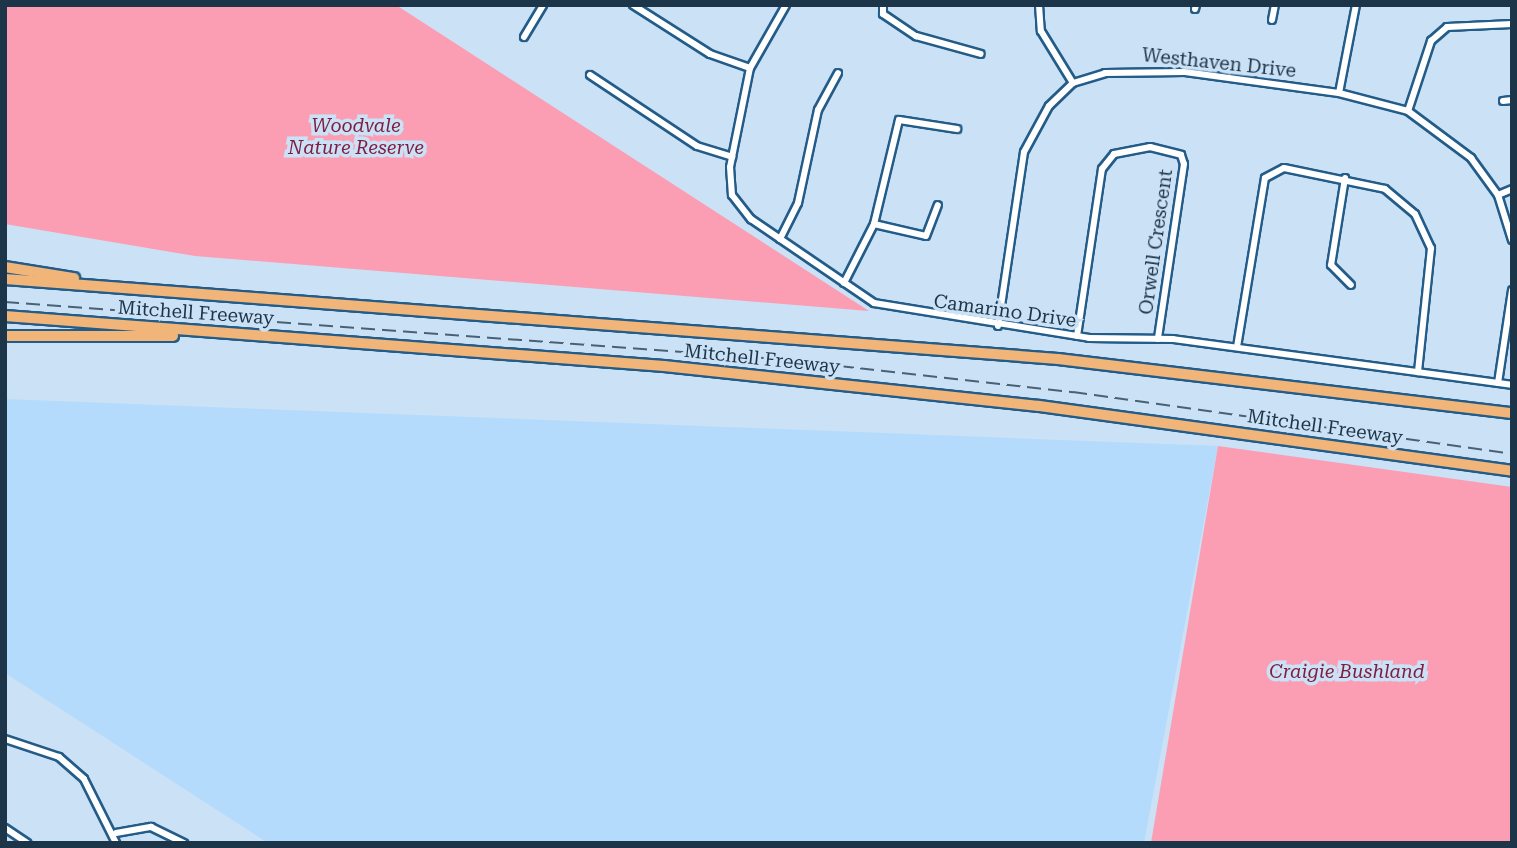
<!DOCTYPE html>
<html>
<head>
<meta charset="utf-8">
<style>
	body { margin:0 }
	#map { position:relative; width:1517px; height:848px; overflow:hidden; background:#cbe1f6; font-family:"Roboto Serif",serif }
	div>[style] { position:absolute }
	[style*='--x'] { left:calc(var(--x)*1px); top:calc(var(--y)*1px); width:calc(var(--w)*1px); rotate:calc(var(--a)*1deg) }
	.built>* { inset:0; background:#b4dbfc }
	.green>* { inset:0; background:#fb9db3 }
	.roads { filter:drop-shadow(2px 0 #235c88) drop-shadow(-2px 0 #235c88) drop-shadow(0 2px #235c88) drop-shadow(0 -2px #235c88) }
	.street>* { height:6px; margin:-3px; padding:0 3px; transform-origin:3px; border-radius:3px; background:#fff }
	.highway>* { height:10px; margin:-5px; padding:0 5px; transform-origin:5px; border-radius:5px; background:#f1b579 }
	.rail>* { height:2px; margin-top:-1px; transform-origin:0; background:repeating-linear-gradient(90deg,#496174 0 14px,transparent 0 21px) }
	span { translate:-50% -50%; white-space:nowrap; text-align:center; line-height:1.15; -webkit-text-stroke:7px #cbe1f6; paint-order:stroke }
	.street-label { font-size:19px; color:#1d3548 }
	.park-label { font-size:19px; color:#7e1d3f; font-style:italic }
	.frame { position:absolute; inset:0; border:7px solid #1d3548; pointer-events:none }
</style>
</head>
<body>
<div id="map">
	<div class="built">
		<i style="clip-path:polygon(5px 399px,1218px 446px,1144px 843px,268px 843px,5px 673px)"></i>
	</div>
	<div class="green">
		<i style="clip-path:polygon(5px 5px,396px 5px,869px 311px,195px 256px,5px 224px)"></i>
		<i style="clip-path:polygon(1218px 446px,1512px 487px,1512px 843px,1151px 843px)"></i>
	</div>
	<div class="roads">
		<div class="street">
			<i style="--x:633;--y:5;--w:91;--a:32.5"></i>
			<i style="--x:710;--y:54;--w:42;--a:19.3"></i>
			<i style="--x:786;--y:5;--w:73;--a:119.7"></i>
			<i style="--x:750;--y:68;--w:101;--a:101.4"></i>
			<i style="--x:730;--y:167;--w:28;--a:86"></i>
			<i style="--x:732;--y:195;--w:31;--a:52"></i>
			<i style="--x:751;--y:219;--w:149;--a:34.3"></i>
			<i style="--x:874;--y:303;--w:218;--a:9.2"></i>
			<i style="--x:1089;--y:338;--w:84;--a:0.7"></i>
			<i style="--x:1173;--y:339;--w:342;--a:7.7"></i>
			<i style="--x:883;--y:5;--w:9;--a:90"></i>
			<i style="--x:883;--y:14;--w:40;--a:34"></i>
			<i style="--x:916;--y:36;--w:67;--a:15.5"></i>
			<i style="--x:1039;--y:5;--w:26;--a:86"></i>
			<i style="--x:1041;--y:31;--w:61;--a:58.4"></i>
			<i style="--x:1195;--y:9;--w:4;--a:-76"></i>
			<i style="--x:1272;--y:20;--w:15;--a:-79"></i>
			<i style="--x:524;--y:37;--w:37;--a:-59"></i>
			<i style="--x:590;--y:75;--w:128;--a:33.6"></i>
			<i style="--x:697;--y:146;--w:37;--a:17"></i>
			<i style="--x:1339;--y:93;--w:90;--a:-79.1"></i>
			<i style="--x:1503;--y:101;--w:9;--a:-6"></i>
			<i style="--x:1408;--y:111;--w:74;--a:-71.8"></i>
			<i style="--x:1431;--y:41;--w:21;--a:-41"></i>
			<i style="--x:1447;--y:27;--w:65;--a:-2.6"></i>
			<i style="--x:1345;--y:178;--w:88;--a:99.1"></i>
			<i style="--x:1331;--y:265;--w:28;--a:45"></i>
			<i style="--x:1498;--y:195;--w:15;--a:-23"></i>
			<i style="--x:874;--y:224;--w:53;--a:13"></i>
			<i style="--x:926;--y:236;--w:33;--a:-69"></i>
			<i style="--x:780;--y:239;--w:40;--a:-63.4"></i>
			<i style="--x:798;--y:203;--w:95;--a:-77.9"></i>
			<i style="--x:818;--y:110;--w:42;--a:-61.6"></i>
			<i style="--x:844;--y:283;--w:66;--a:-63"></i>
			<i style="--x:874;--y:224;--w:107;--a:-76.5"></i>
			<i style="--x:899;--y:120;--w:59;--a:8.8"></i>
			<i style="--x:998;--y:326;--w:176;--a:-81.5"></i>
			<i style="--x:1024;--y:152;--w:52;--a:-61.5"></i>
			<i style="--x:1049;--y:106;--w:33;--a:-44"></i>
			<i style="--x:1073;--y:83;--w:34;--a:-17"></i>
			<i style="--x:1105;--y:73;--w:80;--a:-0.7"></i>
			<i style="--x:1185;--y:72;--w:155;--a:7.8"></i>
			<i style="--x:1339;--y:93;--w:71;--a:14.6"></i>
			<i style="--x:1408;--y:111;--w:79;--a:36.7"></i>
			<i style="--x:1471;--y:158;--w:46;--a:53.9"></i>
			<i style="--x:1498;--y:195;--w:47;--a:72.7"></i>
			<i style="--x:1077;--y:336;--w:169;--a:-81.5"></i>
			<i style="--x:1102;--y:169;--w:19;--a:-51"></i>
			<i style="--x:1114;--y:154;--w:37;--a:-11"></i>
			<i style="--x:1150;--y:147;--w:32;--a:14"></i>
			<i style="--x:1181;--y:155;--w:9;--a:72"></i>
			<i style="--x:1184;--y:164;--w:177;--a:98.5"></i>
			<i style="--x:1237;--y:347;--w:171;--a:-80.6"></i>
			<i style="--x:1265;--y:178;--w:21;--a:-28"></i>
			<i style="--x:1284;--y:168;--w:103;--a:11.7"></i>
			<i style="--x:1385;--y:189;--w:39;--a:40"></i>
			<i style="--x:1415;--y:214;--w:38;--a:65"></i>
			<i style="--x:1431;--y:248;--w:125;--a:96"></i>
			<i style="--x:1498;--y:383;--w:94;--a:-81.4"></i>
			<i style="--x:5;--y:739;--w:57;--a:18.4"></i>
			<i style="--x:59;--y:757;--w:33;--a:41"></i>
			<i style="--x:84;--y:779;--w:72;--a:63.4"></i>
			<i style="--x:5;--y:828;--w:27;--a:34"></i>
			<i style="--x:116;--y:833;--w:36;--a:-10"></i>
			<i style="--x:151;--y:827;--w:37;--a:26"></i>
		</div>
		<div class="highway">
			<i style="--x:5;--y:267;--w:70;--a:9.1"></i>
			<i style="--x:5;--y:279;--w:1056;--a:4.34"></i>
			<i style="--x:1058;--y:359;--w:457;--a:6.8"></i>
			<i style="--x:5;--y:316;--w:661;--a:4.34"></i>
			<i style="--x:664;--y:366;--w:377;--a:6.1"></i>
			<i style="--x:1039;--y:406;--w:477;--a:7.8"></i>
			<i style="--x:5;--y:336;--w:168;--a:0"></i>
		</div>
	</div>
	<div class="rail">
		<i style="--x:5;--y:302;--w:774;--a:4.22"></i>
		<i style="--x:777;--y:359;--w:298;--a:6.4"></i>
		<i style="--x:1073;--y:392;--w:443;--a:8"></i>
	</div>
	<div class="street-label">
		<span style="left:1219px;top:63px;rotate:6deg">Westhaven Drive</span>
		<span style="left:1156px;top:242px;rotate:-82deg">Orwell Crescent</span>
		<span style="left:1005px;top:311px;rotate:8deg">Camarino Drive</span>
		<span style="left:196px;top:313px;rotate:4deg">Mitchell Freeway</span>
		<span style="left:762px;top:359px;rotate:6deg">Mitchell Freeway</span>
		<span style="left:1325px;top:427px;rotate:8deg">Mitchell Freeway</span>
	</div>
	<div class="park-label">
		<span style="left:356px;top:137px">Woodvale<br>Nature Reserve</span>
		<span style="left:1347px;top:672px">Craigie Bushland</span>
	</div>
	<div class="frame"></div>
</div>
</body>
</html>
